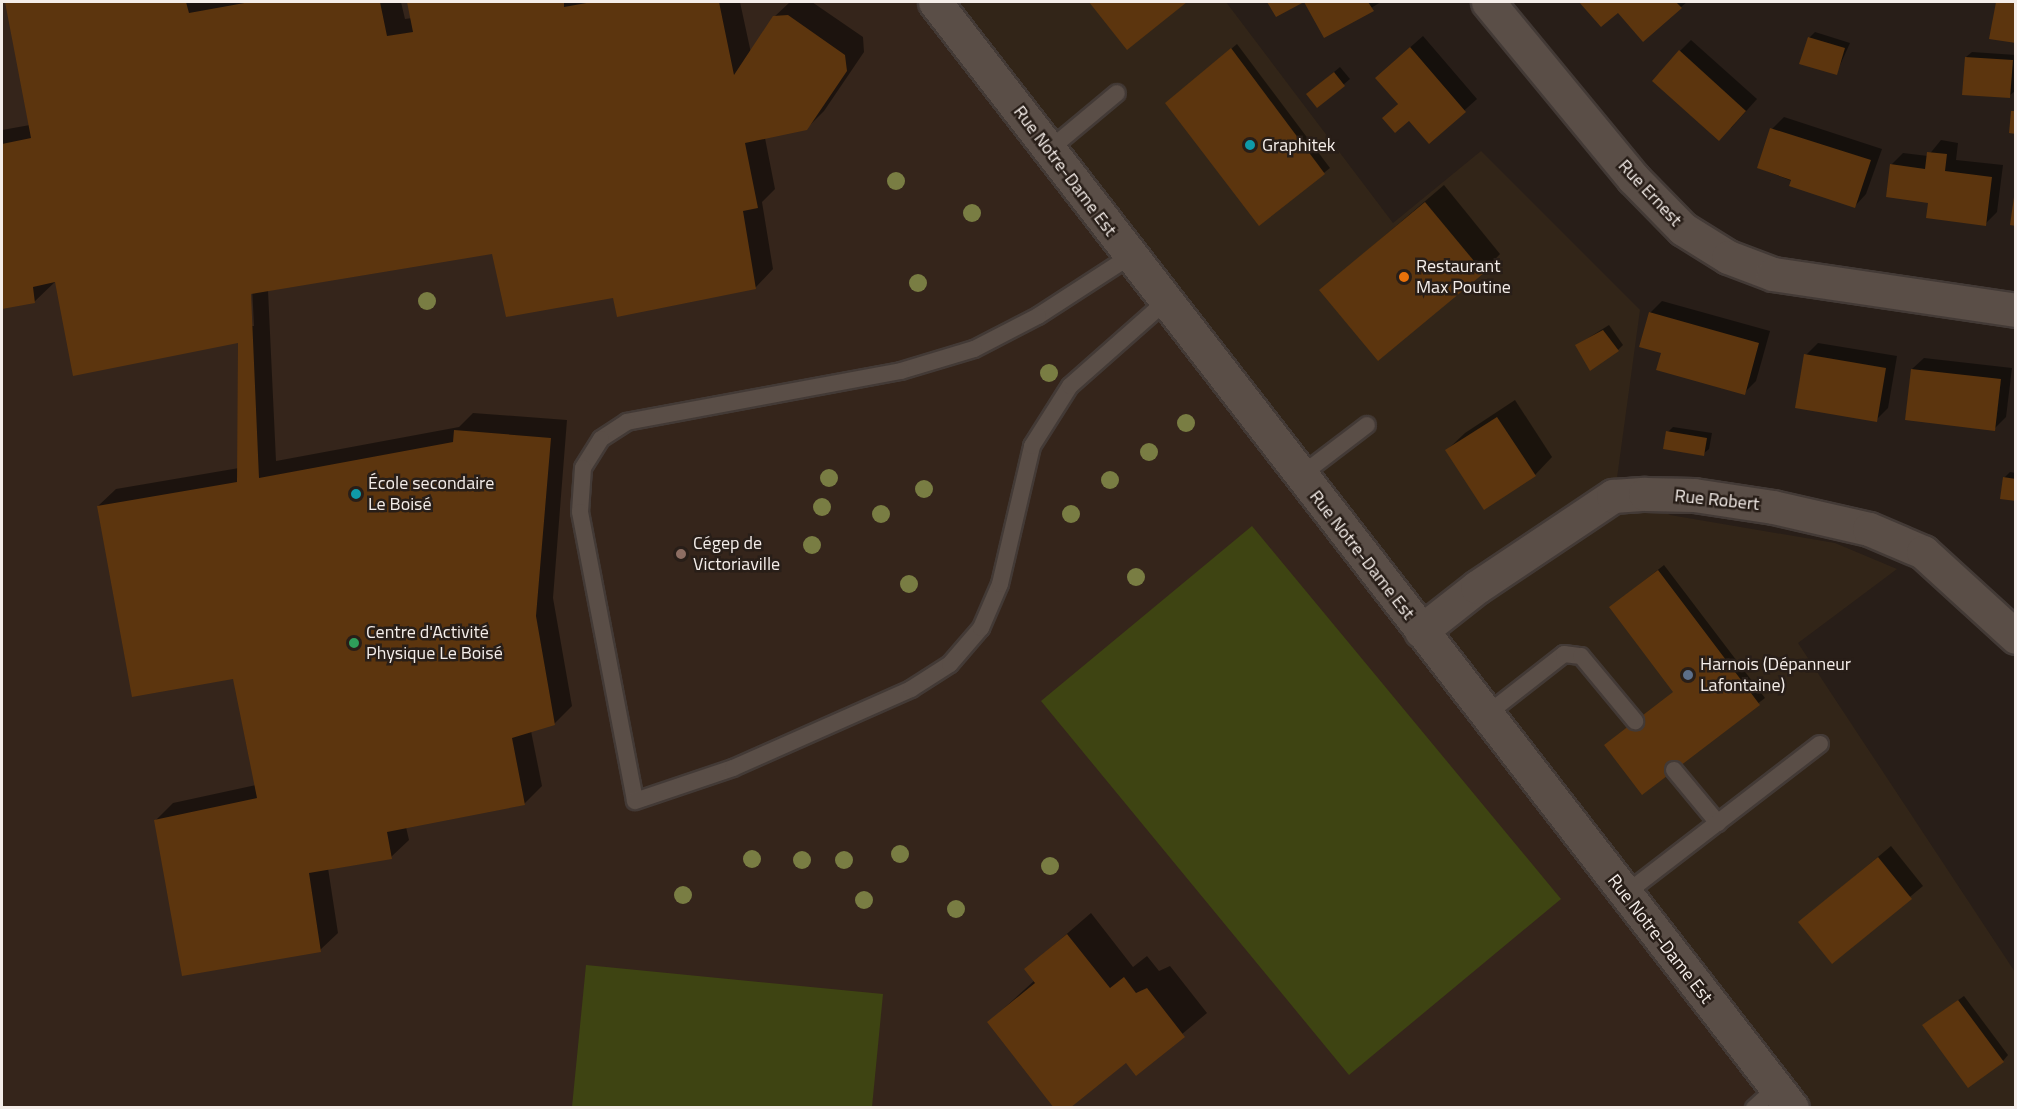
<!DOCTYPE html>
<html>
<head>
<meta charset="utf-8">
<style>
	body { margin:0 }
	#map { position:relative; width:2017px; height:1109px; overflow:hidden; background:#281e18; font-family:"Titillium Web",sans-serif }
	div>[style] { position:absolute }
	[style*='--x'] { left:calc(var(--x)*1px); top:calc(var(--y)*1px); width:calc(var(--w)*1px); rotate:calc(var(--a)*1deg) }
	.commercial>* { inset:0; background:#322518 }
	.built>* { inset:0; background:#35251b }
	.green>* { inset:0; background:#3e4412 }
	.shadow>* { inset:0; background:#0007 }
	.building>* { inset:0; background:#5c350e }
	.roads { filter:drop-shadow(2px 0 #433a36) drop-shadow(-2px 0 #433a36) drop-shadow(0 2px #433a36) drop-shadow(0 -2px #433a36) }
	.service>* { height:16px; margin:-8px; padding:0 8px; transform-origin:8px; border-radius:8px; background:#5a4e47 }
	.minor>* { height:33px; margin:-16.5px; padding:0 16.5px; transform-origin:16.5px; border-radius:16.5px; background:#5a4e47 }
	.tertiary>* { height:33px; margin:-16.5px; padding:0 16.5px; transform-origin:16.5px; border-radius:16.5px; background:#5a4e47 }
	.trees>* { width:18px; height:18px; margin:-9px; border-radius:50%; background:#797d43 }
	.dots>* { width:16px; height:16px; translate:-50% -50%; box-sizing:border-box; border:3px solid #281e18; border-radius:50% }
	span { translate:-50% -50%; white-space:nowrap; text-align:center; line-height:1.15; -webkit-text-stroke:5px #281e18; paint-order:stroke }
	.poi-label { font-size:18px; color:#f4ede9 }
	.left { translate:0 -50%; text-align:left }
	.street-label { font-size:18px; color:#f4ede9 }
	.frame { position:absolute; inset:0; border:3px solid #f4ede9; pointer-events:none }
</style>
</head>
<body>
<div id="map">
	<div class="commercial">
		<i style="clip-path:polygon(935px 2px,1226px 2px,1393px 223px,1481px 151px,1640px 310px,1617px 478px,1670px 515px,1835px 543px,1897px 569px,1798px 643px,2015px 972px,2015px 1107px,1792px 1107px)"></i>
	</div>
	<div class="built">
		<i style="clip-path:polygon(2px 2px,935px 2px,1792px 1108px,2px 1108px)"></i>
	</div>
	<div class="green">
		<i style="clip-path:polygon(1252px 526px,1561px 899px,1349px 1075px,1041px 701px)"></i>
		<i style="clip-path:polygon(586px 965px,883px 994px,872px 1107px,572px 1107px)"></i>
	</div>
	<div class="shadow">
		<i style="clip-path:polygon(evenodd,7px 2px,401px 2px,405px 19px,412px 18px,409px 2px,740px 2px,751px 53px,774px 17px,790px 2px,812px 2px,863px 37px,864px 52px,824px 111px,806px 129px,765px 138px,775px 189px,762px 202px,773px 269px,756px 287px,614px 296px,493px 253px,268px 290px,276px 461px,459px 427px,473px 413px,567px 420px,553px 598px,572px 706px,554px 724px,531px 731px,542px 786px,524px 804px,406px 827px,409px 840px,391px 857px,328px 868px,338px 933px,320px 950px,155px 821px,173px 803px,256px 785px,235px 677px,98px 506px,116px 489px,239px 468px,240px 341px,56px 281px,34px 302px,2px 308px,2px 130px,30px 125px,7px 2px,249px 287px,252px 287px,254px 326px,251px 326px,249px 287px)"></i>
		<i style="clip-path:polygon(1090px 2px,1185px 2px,1127px 48px)"></i>
		<i style="clip-path:polygon(1306px 2px,1381px 2px,1324px 36px)"></i>
		<i style="clip-path:polygon(1581px 2px,1687px 2px,1681px 7px,1618px 11px,1601px 25px)"></i>
		<i style="clip-path:polygon(1815px 32px,1850px 43px,1836px 74px,1809px 38px)"></i>
		<i style="clip-path:polygon(1423px 36px,1477px 99px,1429px 142px,1409px 119px,1384px 118px,1399px 103px,1389px 66px)"></i>
		<i style="clip-path:polygon(1691px 40px,1757px 99px,1731px 128px,1680px 51px)"></i>
		<i style="clip-path:polygon(1237px 44px,1330px 168px,1260px 224px,1172px 98px)"></i>
		<i style="clip-path:polygon(1972px 52px,2016px 55px,2015px 91px,2009px 96px,1966px 57px)"></i>
		<i style="clip-path:polygon(1340px 67px,1350px 79px,1318px 106px,1314px 89px)"></i>
		<i style="clip-path:polygon(1784px 117px,1882px 149px,1866px 194px,1855px 206px,1759px 168px,1772px 129px)"></i>
		<i style="clip-path:polygon(1941px 140px,1958px 143px,1956px 160px,2003px 165px,1997px 212px,1985px 224px,1930px 201px,1891px 165px,1903px 153px,1928px 156px)"></i>
		<i style="clip-path:polygon(1444px 185px,1500px 254px,1483px 272px,1321px 290px)"></i>
		<i style="clip-path:polygon(1662px 301px,1770px 331px,1756px 381px,1744px 393px,1663px 352px,1650px 313px)"></i>
		<i style="clip-path:polygon(1609px 325px,1623px 345px,1618px 350px,1577px 345px)"></i>
		<i style="clip-path:polygon(1818px 343px,1897px 356px,1888px 408px,1876px 420px,1806px 355px)"></i>
		<i style="clip-path:polygon(1924px 358px,2012px 368px,2006px 417px,1994px 429px,1912px 369px)"></i>
		<i style="clip-path:polygon(1515px 400px,1552px 457px,1535px 475px,1447px 450px,1465px 433px)"></i>
		<i style="clip-path:polygon(1673px 427px,1712px 433px,1709px 449px,1703px 454px,1668px 432px)"></i>
		<i style="clip-path:polygon(2010px 472px,2016px 473px,2016px 500px,2004px 478px)"></i>
		<i style="clip-path:polygon(1664px 565px,1765px 698px,1642px 793px,1675px 691px,1617px 602px)"></i>
		<i style="clip-path:polygon(1891px 846px,1923px 886px,1832px 962px,1800px 922px)"></i>
		<i style="clip-path:polygon(1091px 913px,1133px 967px,1147px 956px,1159px 971px,1170px 966px,1207px 1013px,1136px 1073px,1127px 1061px,989px 1022px,1035px 980px,1026px 969px)"></i>
		<i style="clip-path:polygon(1964px 996px,2008px 1055px,2003px 1061px,1930px 1020px)"></i>
	</div>
	<div class="building">
		<i style="clip-path:polygon(5px 2px,186px 2px,189px 13px,250px 2px,380px 2px,387px 36px,413px 32px,407px 2px,564px 2px,564px 7px,592px 2px,719px 2px,734px 75px,773px 16px,788px 15px,845px 55px,847px 71px,807px 130px,745px 143px,758px 208px,743px 211px,756px 289px,617px 317px,613px 298px,506px 317px,492px 254px,251px 294px,259px 478px,453px 442px,454px 430px,551px 438px,536px 616px,555px 725px,512px 738px,525px 805px,387px 832px,392px 859px,309px 873px,321px 952px,182px 976px,154px 820px,257px 798px,233px 679px,132px 697px,97px 506px,237px 482px,238px 343px,73px 376px,55px 282px,33px 287px,35px 303px,2px 309px,2px 144px,31px 138px)"></i>
		<i style="clip-path:polygon(1089px 2px,1187px 2px,1127px 50px)"></i>
		<i style="clip-path:polygon(1267px 2px,1368px 2px,1374px 11px,1324px 38px,1304px 2px,1276px 17px)"></i>
		<i style="clip-path:polygon(1579px 2px,1676px 2px,1682px 8px,1643px 42px,1618px 13px,1601px 27px)"></i>
		<i style="clip-path:polygon(1996px 2px,2016px 2px,2016px 43px,1989px 39px)"></i>
		<i style="clip-path:polygon(1808px 37px,1845px 48px,1837px 75px,1799px 64px)"></i>
		<i style="clip-path:polygon(1410px 47px,1466px 112px,1429px 144px,1409px 121px,1395px 133px,1382px 118px,1398px 104px,1375px 78px)"></i>
		<i style="clip-path:polygon(1231px 48px,1325px 174px,1259px 226px,1165px 103px)"></i>
		<i style="clip-path:polygon(1679px 50px,1746px 111px,1719px 141px,1652px 81px)"></i>
		<i style="clip-path:polygon(1965px 57px,2013px 60px,2010px 98px,1962px 95px)"></i>
		<i style="clip-path:polygon(1334px 72px,1345px 86px,1317px 108px,1306px 94px)"></i>
		<i style="clip-path:polygon(2011px 111px,2016px 111px,2016px 134px,2009px 133px)"></i>
		<i style="clip-path:polygon(1770px 128px,1871px 160px,1855px 208px,1789px 186px,1791px 180px,1757px 168px)"></i>
		<i style="clip-path:polygon(1927px 152px,1947px 154px,1945px 171px,1992px 177px,1986px 226px,1926px 218px,1928px 203px,1886px 197px,1890px 164px,1925px 169px)"></i>
		<i style="clip-path:polygon(2014px 197px,2016px 197px,2016px 226px,2010px 225px)"></i>
		<i style="clip-path:polygon(1425px 202px,1484px 273px,1378px 361px,1319px 290px)"></i>
		<i style="clip-path:polygon(1649px 312px,1759px 343px,1745px 395px,1656px 370px,1661px 353px,1639px 347px)"></i>
		<i style="clip-path:polygon(1603px 330px,1619px 351px,1590px 371px,1575px 345px)"></i>
		<i style="clip-path:polygon(1804px 354px,1886px 368px,1877px 422px,1795px 408px)"></i>
		<i style="clip-path:polygon(1911px 369px,2001px 379px,1995px 431px,1905px 420px)"></i>
		<i style="clip-path:polygon(1497px 417px,1536px 476px,1484px 510px,1445px 450px)"></i>
		<i style="clip-path:polygon(1666px 431px,1707px 438px,1704px 456px,1663px 449px)"></i>
		<i style="clip-path:polygon(2003px 477px,2016px 479px,2016px 501px,2000px 499px)"></i>
		<i style="clip-path:polygon(1658px 570px,1760px 705px,1642px 795px,1604px 745px,1673px 692px,1609px 607px)"></i>
		<i style="clip-path:polygon(1878px 857px,1912px 899px,1832px 964px,1798px 922px)"></i>
		<i style="clip-path:polygon(1067px 934px,1110px 988px,1124px 977px,1136px 993px,1147px 988px,1185px 1037px,1136px 1076px,1126px 1063px,1070px 1108px,1054px 1108px,987px 1022px,1035px 983px,1024px 969px)"></i>
		<i style="clip-path:polygon(1958px 1000px,2004px 1062px,1968px 1088px,1922px 1025px)"></i>
	</div>
	<div class="roads">
		<div class="service">
			<i style="--x:1050;--y:149;--w:87;--a:-39.9"></i>
			<i style="--x:1129;--y:257;--w:108;--a:147"></i>
			<i style="--x:1038;--y:316;--w:72;--a:152.7"></i>
			<i style="--x:974;--y:349;--w:76;--a:163.2"></i>
			<i style="--x:901;--y:371;--w:279;--a:169.5"></i>
			<i style="--x:627;--y:422;--w:31;--a:147"></i>
			<i style="--x:601;--y:439;--w:34;--a:122"></i>
			<i style="--x:583;--y:468;--w:44;--a:93.9"></i>
			<i style="--x:580;--y:512;--w:294;--a:79.2"></i>
			<i style="--x:635;--y:801;--w:103;--a:-18.6"></i>
			<i style="--x:733;--y:768;--w:195;--a:-23.9"></i>
			<i style="--x:911;--y:689;--w:46;--a:-32.7"></i>
			<i style="--x:950;--y:664;--w:48;--a:-49.3"></i>
			<i style="--x:981;--y:628;--w:48;--a:-66.6"></i>
			<i style="--x:1000;--y:584;--w:142;--a:-76.9"></i>
			<i style="--x:1032;--y:446;--w:71;--a:-57.7"></i>
			<i style="--x:1070;--y:386;--w:128;--a:-41.5"></i>
			<i style="--x:1300;--y:476;--w:84;--a:-37.3"></i>
			<i style="--x:1486;--y:715;--w:99;--a:-38"></i>
			<i style="--x:1564;--y:654;--w:17;--a:7"></i>
			<i style="--x:1581;--y:656;--w:85;--a:50.3"></i>
			<i style="--x:1674;--y:770;--w:69;--a:50.3"></i>
			<i style="--x:1625;--y:894;--w:246;--a:-37.6"></i>
			<i style="--x:1754;--y:1108;--w:30;--a:-42"></i>
		</div>
		<div class="minor">
			<i style="--x:1488;--y:2;--w:228;--a:50.5"></i>
			<i style="--x:1633;--y:178;--w:71;--a:45.6"></i>
			<i style="--x:1683;--y:229;--w:53;--a:31.9"></i>
			<i style="--x:1728;--y:257;--w:48;--a:20.7"></i>
			<i style="--x:1773;--y:274;--w:246;--a:8.4"></i>
			<i style="--x:1421;--y:631;--w:71;--a:-38.2"></i>
			<i style="--x:1477;--y:587;--w:164;--a:-33.8"></i>
			<i style="--x:1613;--y:496;--w:32;--a:-4"></i>
			<i style="--x:1645;--y:494;--w:49;--a:1.2"></i>
			<i style="--x:1694;--y:495;--w:80;--a:8.6"></i>
			<i style="--x:1773;--y:507;--w:98;--a:12.9"></i>
			<i style="--x:1869;--y:529;--w:59;--a:23.1"></i>
			<i style="--x:1923;--y:552;--w:126;--a:42.4"></i>
		</div>
		<div class="tertiary">
			<i style="--x:935;--y:2;--w:1399;--a:52.23"></i>
		</div>
	</div>
	<div class="trees">
		<i style="left:896px;top:181px"></i>
		<i style="left:972px;top:213px"></i>
		<i style="left:918px;top:283px"></i>
		<i style="left:427px;top:301px"></i>
		<i style="left:1049px;top:373px"></i>
		<i style="left:1186px;top:423px"></i>
		<i style="left:1149px;top:452px"></i>
		<i style="left:829px;top:478px"></i>
		<i style="left:1110px;top:480px"></i>
		<i style="left:924px;top:489px"></i>
		<i style="left:822px;top:507px"></i>
		<i style="left:881px;top:514px"></i>
		<i style="left:1071px;top:514px"></i>
		<i style="left:812px;top:545px"></i>
		<i style="left:1136px;top:577px"></i>
		<i style="left:909px;top:584px"></i>
		<i style="left:900px;top:854px"></i>
		<i style="left:752px;top:859px"></i>
		<i style="left:802px;top:860px"></i>
		<i style="left:844px;top:860px"></i>
		<i style="left:1050px;top:866px"></i>
		<i style="left:683px;top:895px"></i>
		<i style="left:864px;top:900px"></i>
		<i style="left:956px;top:909px"></i>
	</div>
	<div class="dots">
		<i style="left:1250px;top:145px;background:#0f9aa8"></i>
		<i style="left:1404px;top:277px;background:#e8710a"></i>
		<i style="left:356px;top:494px;background:#0f9aa8"></i>
		<i style="left:681px;top:554px;background:#8d6e63"></i>
		<i style="left:354px;top:643px;background:#2e9e5b"></i>
		<i style="left:1688px;top:675px;background:#5c6f8a"></i>
	</div>
	<div class="poi-label">
		<span class="left" style="left:1262px;top:145px">Graphitek</span>
		<span class="left" style="left:1416px;top:277px">Restaurant<br>Max Poutine</span>
		<span class="left" style="left:368px;top:494px">École secondaire<br>Le Boisé</span>
		<span class="left" style="left:693px;top:554px">Cégep de<br>Victoriaville</span>
		<span class="left" style="left:366px;top:643px">Centre d'Activité<br>Physique Le Boisé</span>
		<span class="left" style="left:1700px;top:675px">Harnois (Dépanneur<br>Lafontaine)</span>
	</div>
	<div class="street-label">
		<span style="left:1065px;top:171px;rotate:53deg">Rue Notre-Dame Est</span>
		<span style="left:1650px;top:193px;rotate:47deg">Rue Ernest</span>
		<span style="left:1717px;top:500px;rotate:6deg">Rue Robert</span>
		<span style="left:1362px;top:555px;rotate:52deg">Rue Notre-Dame Est</span>
		<span style="left:1660px;top:939px;rotate:52deg">Rue Notre-Dame Est</span>
	</div>
	<div class="frame"></div>
</div>
</body>
</html>
